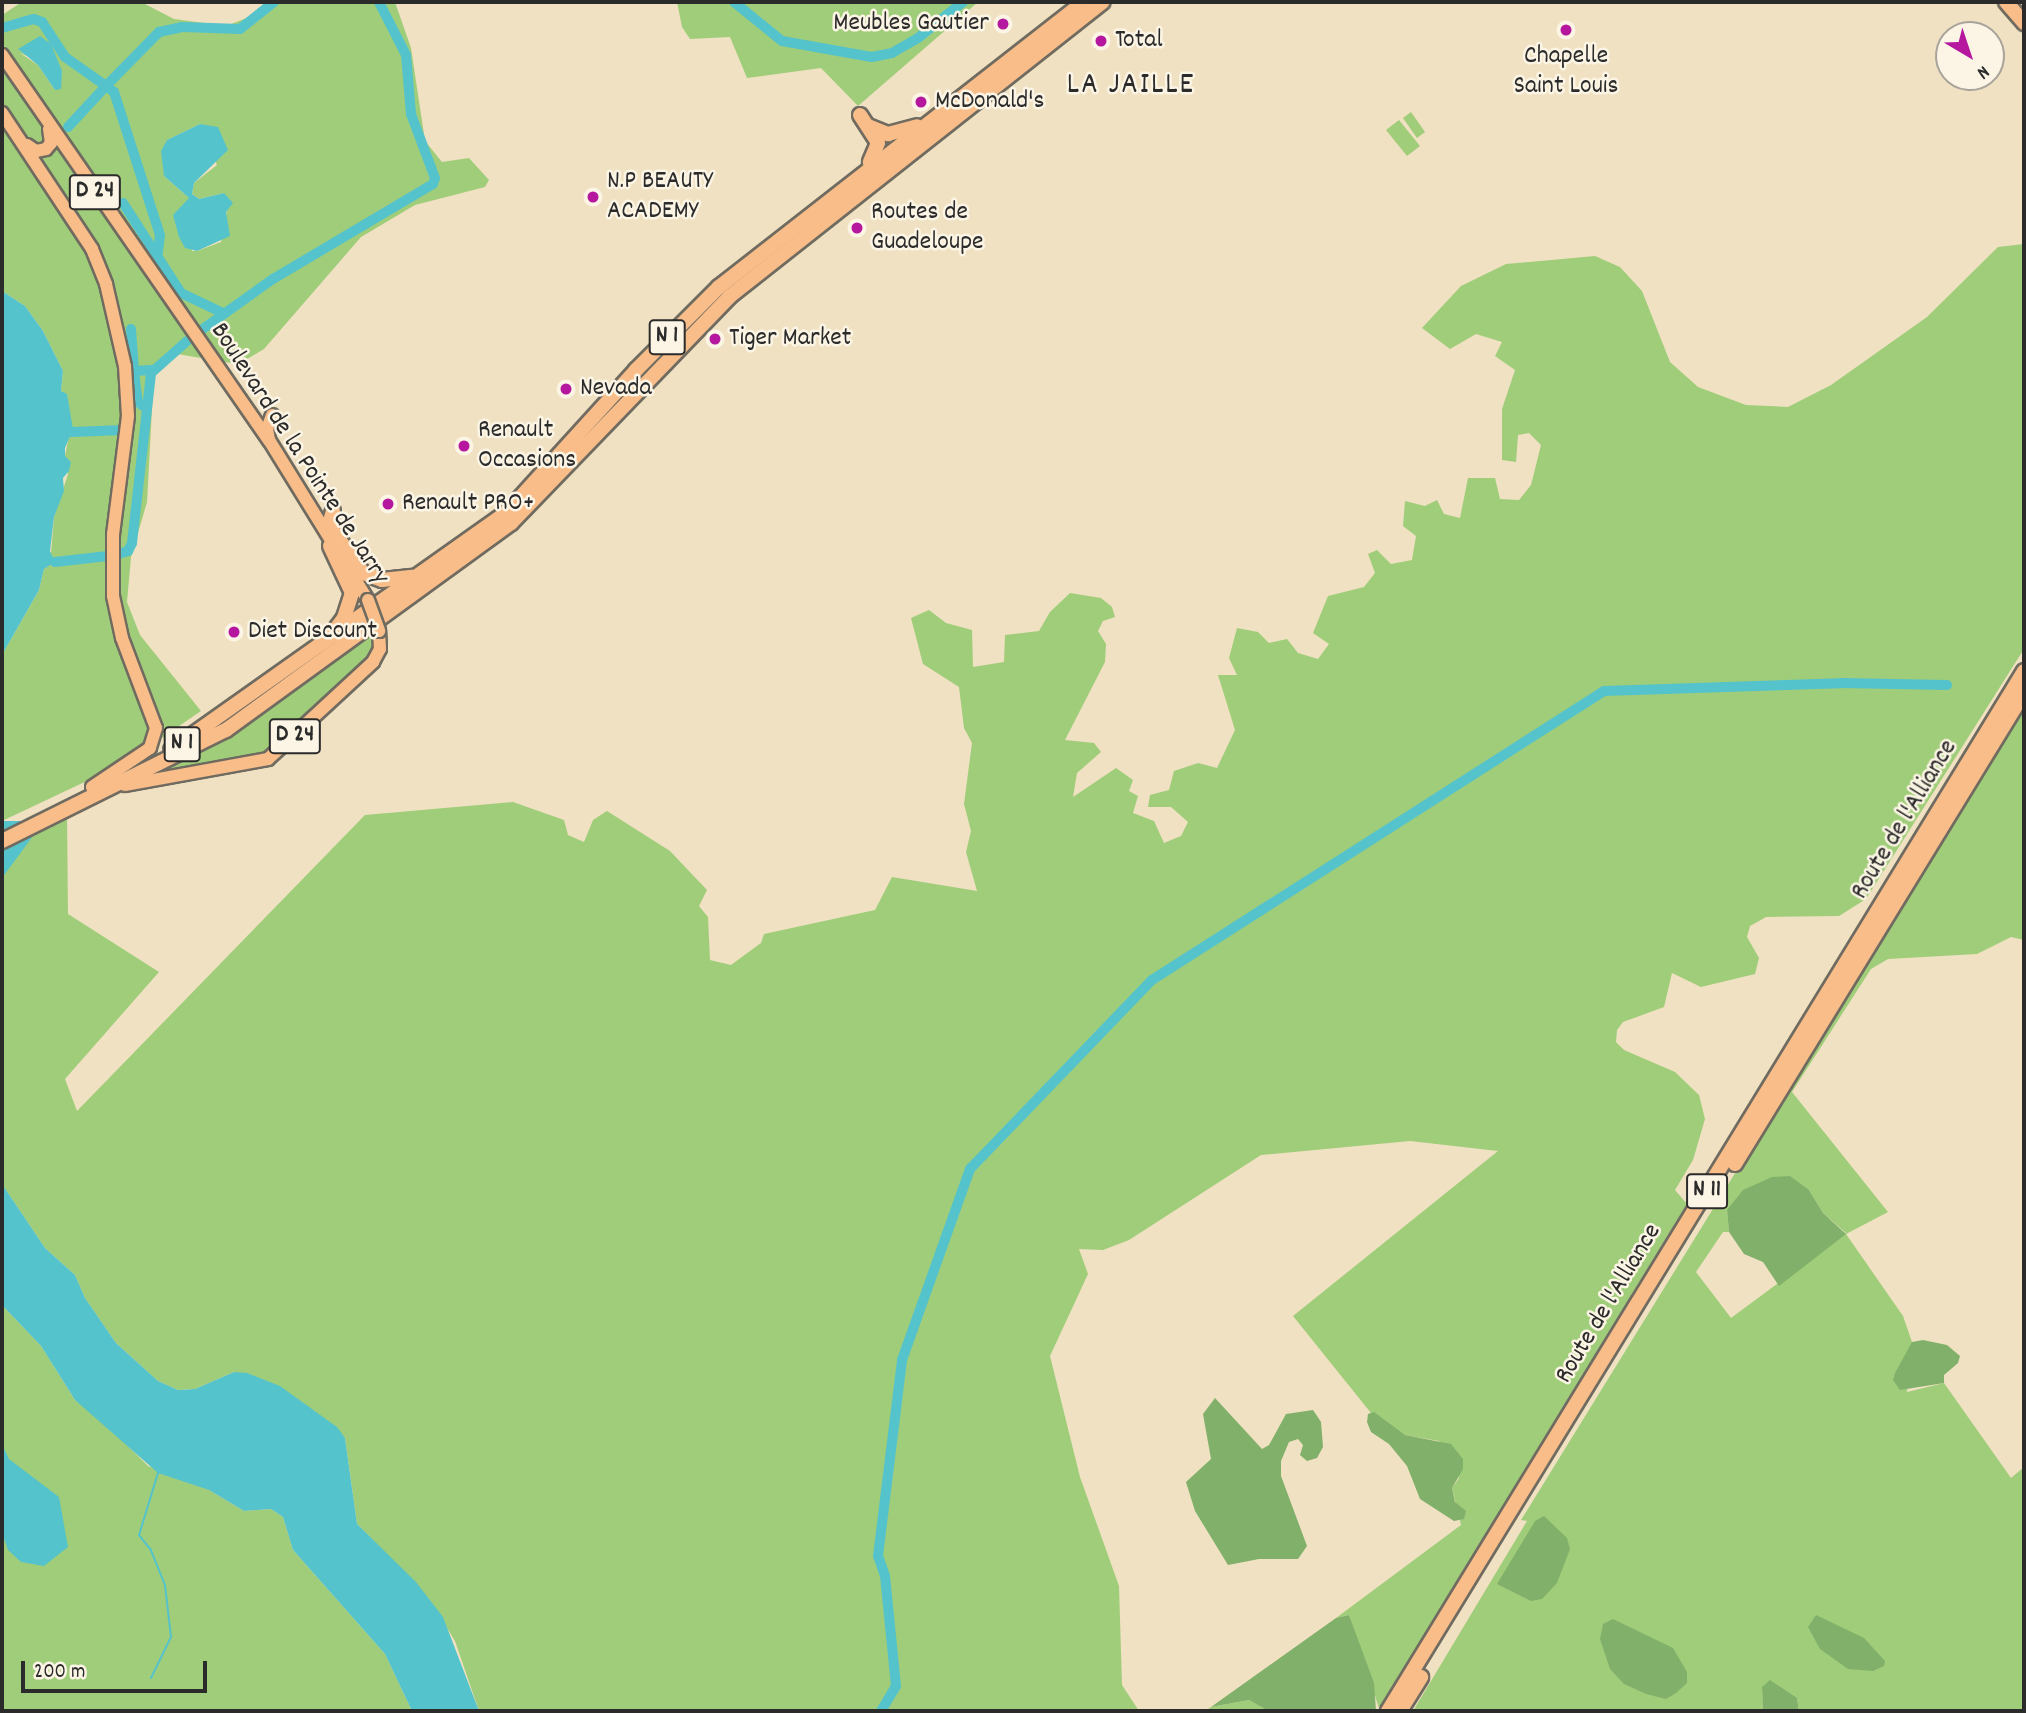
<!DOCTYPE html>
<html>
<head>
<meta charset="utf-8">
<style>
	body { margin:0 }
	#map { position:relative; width:2026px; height:1713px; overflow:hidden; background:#efe1c1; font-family:Dekko,sans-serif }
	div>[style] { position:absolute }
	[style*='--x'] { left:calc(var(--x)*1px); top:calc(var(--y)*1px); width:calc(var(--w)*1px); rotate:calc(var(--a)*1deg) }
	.green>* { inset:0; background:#a0cd7a }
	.forest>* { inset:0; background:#80b06a }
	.water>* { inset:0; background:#55c3cb }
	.stream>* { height:2px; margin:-1px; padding:0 1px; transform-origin:1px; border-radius:1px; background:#55c3cb }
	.river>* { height:10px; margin:-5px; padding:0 5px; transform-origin:5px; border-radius:5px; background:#55c3cb }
	.roads { filter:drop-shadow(2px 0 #706b60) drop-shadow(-2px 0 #706b60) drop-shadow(0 2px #706b60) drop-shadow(0 -2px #706b60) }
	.primary>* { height:12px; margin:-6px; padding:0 6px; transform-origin:6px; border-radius:6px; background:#f8bd89 }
	.highway>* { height:14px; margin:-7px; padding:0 7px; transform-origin:7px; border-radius:7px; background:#f8bd89 }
	.bridges { filter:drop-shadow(2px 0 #706b60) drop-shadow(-2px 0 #706b60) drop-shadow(0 2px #706b60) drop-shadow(0 -2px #706b60) }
	.primary-bridge>* { height:12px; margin:-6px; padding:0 6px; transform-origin:6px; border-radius:6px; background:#f8bd89 }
	.dots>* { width:19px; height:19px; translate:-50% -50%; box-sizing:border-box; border:4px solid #fcf5e5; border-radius:50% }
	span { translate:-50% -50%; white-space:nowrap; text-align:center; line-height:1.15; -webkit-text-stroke:5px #fcf5e5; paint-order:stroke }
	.shield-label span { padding:2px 5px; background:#fcf5e5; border:2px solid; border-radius:5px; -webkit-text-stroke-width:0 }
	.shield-label { font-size:24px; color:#2b2b2b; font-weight:700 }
	.poi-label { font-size:26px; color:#2b2b2b }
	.right { translate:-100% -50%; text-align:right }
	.left { translate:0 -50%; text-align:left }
	.street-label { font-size:26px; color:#2b2b2b }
	.quarter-label { font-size:30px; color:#2b2b2b; letter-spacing:2px }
	.frame { position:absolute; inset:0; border:4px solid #2b2b2b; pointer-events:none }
	.north { position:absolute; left:1935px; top:21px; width:70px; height:70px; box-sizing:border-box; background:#fcf5e5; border:2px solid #a8a49b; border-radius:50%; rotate:141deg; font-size:19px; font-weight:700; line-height:28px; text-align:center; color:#2b2b2b }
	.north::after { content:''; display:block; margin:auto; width:24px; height:32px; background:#b5179e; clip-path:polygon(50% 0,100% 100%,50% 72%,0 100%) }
	.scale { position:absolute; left:21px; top:1661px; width:186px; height:32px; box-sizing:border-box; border:4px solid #2b2b2b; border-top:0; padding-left:9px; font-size:21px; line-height:24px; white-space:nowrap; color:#2b2b2b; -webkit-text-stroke:5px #fcf5e5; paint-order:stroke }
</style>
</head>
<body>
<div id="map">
	<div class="green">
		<i style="clip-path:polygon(evenodd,22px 2px,141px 2px,174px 19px,226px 26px,252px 16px,267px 2px,395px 2px,411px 48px,425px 141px,442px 162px,469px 158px,489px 180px,485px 187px,415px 205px,361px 237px,264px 349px,247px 359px,231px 363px,177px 354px,154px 372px,147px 502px,131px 557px,127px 602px,140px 635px,201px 711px,127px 762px,2px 821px,2px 655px,39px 590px,44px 569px,50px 565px,54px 517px,68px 474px,65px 456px,71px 425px,67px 395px,61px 391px,63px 371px,43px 331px,25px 306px,2px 291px,2px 15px,22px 2px,20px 53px,62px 71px,55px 90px,38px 65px,20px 53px,22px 2px,200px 124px,217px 165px,194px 183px,192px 194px,199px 199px,224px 193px,227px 210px,221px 242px,197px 251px,192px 251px,185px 205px,189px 198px,164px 176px,167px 140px,200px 124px)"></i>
		<i style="clip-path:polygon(677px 2px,978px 2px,858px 106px,821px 68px,747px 78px,730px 37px,690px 39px,682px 27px)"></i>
		<i style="clip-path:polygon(1411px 112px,1425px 132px,1417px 138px,1403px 118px)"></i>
		<i style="clip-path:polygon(1399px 120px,1420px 146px,1407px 156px,1386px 130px)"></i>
		<i style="clip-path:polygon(2024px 244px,2024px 649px,1866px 899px,1839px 916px,1766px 917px,1750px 926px,1747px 937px,1759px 958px,1755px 974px,1701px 987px,1672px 973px,1664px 1007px,1623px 1022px,1617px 1030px,1616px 1042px,1624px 1050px,1675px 1072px,1699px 1095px,1705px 1119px,1693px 1160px,1675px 1190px,1687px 1204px,1379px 1708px,1349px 1615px,1336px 1618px,1461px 1525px,1452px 1488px,1459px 1478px,1439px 1441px,1405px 1435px,1371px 1413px,1293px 1316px,1498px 1151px,1410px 1141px,1261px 1155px,1129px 1240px,1103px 1250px,1079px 1249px,1088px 1274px,1050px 1356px,1080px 1477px,1119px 1586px,1122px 1685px,1139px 1711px,479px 1711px,455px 1641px,429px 1599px,357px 1524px,345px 1438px,234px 1372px,195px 1389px,178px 1390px,158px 1381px,116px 1343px,85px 1298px,75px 1275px,45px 1248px,2px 1184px,2px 878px,32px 834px,67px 816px,68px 914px,159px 972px,65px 1079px,77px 1111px,365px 815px,513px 802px,564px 820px,568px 835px,584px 842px,593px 820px,607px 811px,670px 851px,707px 890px,699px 906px,708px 917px,710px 960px,731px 965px,761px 943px,764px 934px,875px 910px,892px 877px,977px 891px,966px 852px,971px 831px,964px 804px,972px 743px,964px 728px,959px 687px,923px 664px,911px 618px,929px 610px,946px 623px,972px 630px,973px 667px,1004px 662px,1005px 635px,1039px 631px,1050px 612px,1070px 593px,1101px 598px,1112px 607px,1115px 617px,1103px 621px,1098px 631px,1106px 644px,1105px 662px,1065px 740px,1094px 743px,1101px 752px,1077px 773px,1073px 797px,1116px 768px,1133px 780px,1129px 791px,1138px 796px,1133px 813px,1154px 821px,1164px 843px,1181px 836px,1188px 822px,1171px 807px,1148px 807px,1150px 795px,1169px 790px,1174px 771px,1198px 763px,1217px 768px,1235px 730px,1218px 675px,1237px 675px,1229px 658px,1237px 628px,1258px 632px,1269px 643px,1287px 639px,1298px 653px,1318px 659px,1329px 644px,1313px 633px,1328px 596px,1364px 587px,1375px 573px,1368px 554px,1377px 550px,1391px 564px,1412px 560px,1416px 536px,1403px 526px,1405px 501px,1425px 506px,1437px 500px,1444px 514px,1460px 518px,1468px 478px,1495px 478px,1500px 499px,1519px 500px,1531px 485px,1541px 445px,1529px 433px,1518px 435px,1516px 462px,1502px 460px,1502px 409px,1515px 370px,1495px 356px,1502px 342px,1476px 334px,1450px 349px,1422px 328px,1461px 286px,1506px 264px,1595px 256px,1620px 267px,1642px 291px,1670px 362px,1698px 387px,1746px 405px,1788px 407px,1831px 385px,1927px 317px,1998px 247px)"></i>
		<i style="clip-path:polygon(373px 628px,372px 654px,271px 751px,249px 762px,157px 771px)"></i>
		<i style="clip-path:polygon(evenodd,2024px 705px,2024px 940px,2011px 937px,1977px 954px,1888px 959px,1871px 969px,1792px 1092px,1888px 1212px,1846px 1234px,1903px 1316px,1912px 1342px,1907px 1392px,1944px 1383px,2011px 1478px,2024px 1467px,2024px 1711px,1799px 1711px,1797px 1698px,1762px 1687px,1763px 1711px,1413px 1711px,1527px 1521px,1521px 1520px,2024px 705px,1809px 1190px,1823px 1213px,1846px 1233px,1731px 1318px,1696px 1272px,1723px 1232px,1729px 1232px,1727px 1210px,1809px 1190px)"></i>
		<i style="clip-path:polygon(2px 1305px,41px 1346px,75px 1400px,95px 1413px,148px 1466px,209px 1490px,244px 1511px,271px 1509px,283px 1517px,293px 1550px,385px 1654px,412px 1711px,2px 1711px)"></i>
		<i style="clip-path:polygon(1249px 1700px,1268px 1711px,1205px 1711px,1211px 1707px)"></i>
	</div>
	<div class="forest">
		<i style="clip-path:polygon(1790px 1176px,1809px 1190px,1823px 1213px,1846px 1234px,1779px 1286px,1763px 1262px,1744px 1254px,1729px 1232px,1727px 1210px,1743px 1190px,1772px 1177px)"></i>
		<i style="clip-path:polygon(1923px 1340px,1947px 1345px,1960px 1356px,1958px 1363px,1944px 1375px,1944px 1383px,1900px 1390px,1893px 1380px,1895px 1373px,1912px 1342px)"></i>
		<i style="clip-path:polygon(1215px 1398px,1262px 1449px,1269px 1445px,1286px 1414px,1313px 1410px,1321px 1422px,1323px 1447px,1317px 1458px,1307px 1461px,1300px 1455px,1303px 1445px,1298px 1439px,1289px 1442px,1281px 1461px,1281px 1476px,1307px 1546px,1298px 1559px,1259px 1559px,1228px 1565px,1195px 1511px,1186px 1482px,1211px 1459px,1203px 1414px)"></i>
		<i style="clip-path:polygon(1374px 1412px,1405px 1435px,1451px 1444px,1463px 1459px,1463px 1469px,1452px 1488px,1455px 1502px,1466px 1511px,1464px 1519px,1454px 1521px,1420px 1499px,1407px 1466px,1389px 1444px,1371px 1432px,1367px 1422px,1368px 1414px)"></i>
		<i style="clip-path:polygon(1544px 1516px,1567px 1538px,1570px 1549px,1557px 1583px,1542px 1599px,1531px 1601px,1497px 1584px,1535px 1521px)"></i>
		<i style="clip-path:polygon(1349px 1615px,1374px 1683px,1376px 1711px,1268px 1711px,1249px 1700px,1211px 1707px,1336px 1618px)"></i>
		<i style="clip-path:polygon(1816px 1615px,1864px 1638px,1885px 1661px,1884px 1666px,1873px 1671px,1848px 1669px,1820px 1649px,1808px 1627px)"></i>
		<i style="clip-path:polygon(1613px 1619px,1673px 1648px,1687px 1672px,1687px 1683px,1676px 1693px,1666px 1699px,1646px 1694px,1624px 1684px,1610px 1669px,1600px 1639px,1603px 1624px)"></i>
		<i style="clip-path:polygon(1770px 1680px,1797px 1698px,1799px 1711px,1763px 1711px,1762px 1687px)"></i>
	</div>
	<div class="water">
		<i style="clip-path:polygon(40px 36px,51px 44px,62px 71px,61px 89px,55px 90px,38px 65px,18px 49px)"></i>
		<i style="clip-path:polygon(200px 124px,218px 127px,228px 150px,194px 183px,192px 194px,199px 199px,224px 193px,233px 203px,226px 212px,230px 236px,197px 251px,185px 248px,179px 237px,173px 215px,189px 198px,164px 176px,161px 151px,167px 140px)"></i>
		<i style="clip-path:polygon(2px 291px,25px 306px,43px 331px,63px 371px,61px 391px,67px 394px,73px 429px,65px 448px,65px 456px,71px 462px,69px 471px,63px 478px,64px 491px,54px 517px,50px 551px,55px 562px,44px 569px,39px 590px,2px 655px)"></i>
		<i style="clip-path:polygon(2px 821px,25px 821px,33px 836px,2px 878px)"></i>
		<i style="clip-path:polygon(2px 1184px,45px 1248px,75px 1275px,85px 1298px,116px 1343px,158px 1381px,178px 1390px,195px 1389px,234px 1372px,247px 1373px,280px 1386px,337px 1427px,345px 1438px,357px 1524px,416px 1582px,443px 1617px,479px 1711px,412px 1711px,385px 1654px,293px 1550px,283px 1517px,271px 1509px,244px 1511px,209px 1490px,158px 1473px,75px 1400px,41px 1346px,2px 1305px)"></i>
		<i style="clip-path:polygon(2px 1444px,9px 1459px,59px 1497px,68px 1547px,44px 1566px,21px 1562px,8px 1550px,2px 1533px)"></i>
	</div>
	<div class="stream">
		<i style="--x:151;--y:1678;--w:46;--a:-64"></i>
		<i style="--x:171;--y:1637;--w:52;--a:-96.6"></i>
		<i style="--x:165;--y:1585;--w:38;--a:-112"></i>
		<i style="--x:151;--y:1550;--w:19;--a:-129"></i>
		<i style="--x:139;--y:1535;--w:65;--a:-73"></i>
	</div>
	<div class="river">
		<i style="--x:734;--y:2;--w:62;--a:39.1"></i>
		<i style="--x:782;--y:41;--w:91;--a:10.1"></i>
		<i style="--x:872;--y:57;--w:20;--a:-11"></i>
		<i style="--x:892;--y:53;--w:30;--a:-30"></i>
		<i style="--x:918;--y:38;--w:58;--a:-38.7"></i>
		<i style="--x:2;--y:28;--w:33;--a:-16"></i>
		<i style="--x:34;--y:19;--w:9;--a:21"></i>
		<i style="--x:42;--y:22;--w:42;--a:56.7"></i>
		<i style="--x:65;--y:57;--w:50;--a:35.3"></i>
		<i style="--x:106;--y:86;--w:76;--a:-45.5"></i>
		<i style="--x:159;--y:32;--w:24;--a:-12"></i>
		<i style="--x:182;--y:27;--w:58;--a:2"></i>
		<i style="--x:240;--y:29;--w:43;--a:-38.5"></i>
		<i style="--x:68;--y:127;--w:56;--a:-47.2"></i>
		<i style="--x:106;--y:86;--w:10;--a:37"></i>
		<i style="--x:114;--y:92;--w:150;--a:72.2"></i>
		<i style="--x:160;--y:235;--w:24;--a:97"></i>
		<i style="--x:123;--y:203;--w:107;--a:57.2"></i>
		<i style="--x:181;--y:293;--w:47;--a:25.5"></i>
		<i style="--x:131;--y:329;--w:42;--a:85.9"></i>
		<i style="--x:134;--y:371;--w:18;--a:-3"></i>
		<i style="--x:200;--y:331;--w:90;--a:-35.5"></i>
		<i style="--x:273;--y:279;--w:186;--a:-30.7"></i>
		<i style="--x:433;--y:184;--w:6;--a:-72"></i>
		<i style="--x:435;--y:178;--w:68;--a:-110.6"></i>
		<i style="--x:411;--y:114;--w:59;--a:-94.8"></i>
		<i style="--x:406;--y:55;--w:59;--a:-117"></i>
		<i style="--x:134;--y:371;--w:31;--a:83"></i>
		<i style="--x:138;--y:402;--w:10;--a:37"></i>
		<i style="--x:72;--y:432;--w:51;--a:-2.2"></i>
		<i style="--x:115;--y:555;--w:14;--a:-17"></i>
		<i style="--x:128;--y:551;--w:9;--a:-63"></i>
		<i style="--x:132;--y:543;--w:171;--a:-83.6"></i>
		<i style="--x:151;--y:373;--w:48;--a:-41.6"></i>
		<i style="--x:55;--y:562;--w:53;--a:-6.5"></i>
		<i style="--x:881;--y:1711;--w:29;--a:-59"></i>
		<i style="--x:896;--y:1686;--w:111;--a:-95.7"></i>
		<i style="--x:885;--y:1576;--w:21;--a:-109"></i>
		<i style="--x:878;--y:1556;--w:197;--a:-83"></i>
		<i style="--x:902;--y:1360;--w:203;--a:-70.4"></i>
		<i style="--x:970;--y:1169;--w:262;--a:-46.1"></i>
		<i style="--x:1152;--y:980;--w:536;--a:-32.59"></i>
		<i style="--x:1604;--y:691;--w:237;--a:-1.9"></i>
		<i style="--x:1841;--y:683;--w:106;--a:1.1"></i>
	</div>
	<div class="roads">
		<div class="primary">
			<i style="--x:2;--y:55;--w:469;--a:55.3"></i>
			<i style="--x:269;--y:440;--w:188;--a:58.3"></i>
			<i style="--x:2;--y:113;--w:163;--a:56.5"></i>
			<i style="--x:92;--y:249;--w:38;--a:68"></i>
			<i style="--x:106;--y:284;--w:84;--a:77"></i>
			<i style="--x:125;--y:366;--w:50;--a:86.6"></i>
			<i style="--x:128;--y:416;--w:119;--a:97.2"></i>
			<i style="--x:113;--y:534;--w:62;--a:90"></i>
			<i style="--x:113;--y:596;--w:43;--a:77.9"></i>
			<i style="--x:122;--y:638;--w:96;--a:69.3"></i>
			<i style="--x:156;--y:728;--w:21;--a:107"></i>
			<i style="--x:150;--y:748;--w:70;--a:146.1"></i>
			<i style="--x:27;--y:145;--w:11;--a:34"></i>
			<i style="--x:36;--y:151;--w:10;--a:-11"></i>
			<i style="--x:46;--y:149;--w:8;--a:-50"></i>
			<i style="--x:51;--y:143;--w:14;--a:-98"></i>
			<i style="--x:269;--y:440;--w:11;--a:-100"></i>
			<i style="--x:267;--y:429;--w:15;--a:-70"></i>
			<i style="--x:125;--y:785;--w:145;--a:-10.3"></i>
			<i style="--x:268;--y:759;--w:143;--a:-42.7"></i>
			<i style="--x:373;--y:662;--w:15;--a:-62"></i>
			<i style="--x:380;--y:649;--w:18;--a:-93"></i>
		</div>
		<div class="highway">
			<i style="--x:2006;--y:2;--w:28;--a:49"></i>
			<i style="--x:860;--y:115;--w:33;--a:57"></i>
			<i style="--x:878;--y:143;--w:21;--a:113"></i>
			<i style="--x:868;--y:126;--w:22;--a:22"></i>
			<i style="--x:888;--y:134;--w:30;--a:-15"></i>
			<i style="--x:333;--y:511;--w:15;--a:106"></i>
			<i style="--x:329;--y:525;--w:59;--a:54.7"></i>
			<i style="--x:363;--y:573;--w:20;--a:20"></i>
			<i style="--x:382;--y:580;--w:31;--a:-6"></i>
			<i style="--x:330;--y:546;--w:52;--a:64.9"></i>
			<i style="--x:352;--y:593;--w:26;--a:108"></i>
			<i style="--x:344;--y:618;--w:21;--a:127"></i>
			<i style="--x:171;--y:750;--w:412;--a:-35.3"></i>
			<i style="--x:507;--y:512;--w:192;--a:-47.7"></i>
			<i style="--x:636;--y:370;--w:117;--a:-45"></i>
			<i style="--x:719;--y:287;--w:463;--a:-38"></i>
			<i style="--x:2;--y:841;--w:250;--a:-26.4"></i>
			<i style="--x:226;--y:730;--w:352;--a:-36"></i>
			<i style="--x:511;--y:523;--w:314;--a:-46"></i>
			<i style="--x:729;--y:297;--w:476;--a:-38.3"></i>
			<i style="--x:1735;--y:1164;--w:553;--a:-58.47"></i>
			<i style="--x:1388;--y:1711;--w:1219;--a:-58.55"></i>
			<i style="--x:1400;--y:1711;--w:40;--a:-58"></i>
		</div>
	</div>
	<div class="bridges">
		<div class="primary-bridge">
			<i style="--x:368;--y:600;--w:33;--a:70"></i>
		</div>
	</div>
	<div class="dots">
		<i style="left:1003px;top:24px;background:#b5179e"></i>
		<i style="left:1566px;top:30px;background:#b5179e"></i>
		<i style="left:1101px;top:41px;background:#b5179e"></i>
		<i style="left:921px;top:102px;background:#b5179e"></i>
		<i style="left:593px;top:197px;background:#b5179e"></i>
		<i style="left:857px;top:228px;background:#b5179e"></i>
		<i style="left:715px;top:339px;background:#b5179e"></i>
		<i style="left:566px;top:389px;background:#b5179e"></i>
		<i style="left:464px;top:446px;background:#b5179e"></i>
		<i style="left:388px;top:504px;background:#b5179e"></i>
		<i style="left:234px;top:632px;background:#b5179e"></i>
	</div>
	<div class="shield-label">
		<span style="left:95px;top:192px">D 24</span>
		<span style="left:667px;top:337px">N 1</span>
		<span style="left:295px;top:736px">D 24</span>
		<span style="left:182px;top:744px">N 1</span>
		<span style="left:1707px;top:1191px">N 11</span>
	</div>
	<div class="poi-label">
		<span class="right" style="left:989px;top:24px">Meubles Gautier</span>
		<span class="left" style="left:1115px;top:41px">Total</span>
		<span style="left:1566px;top:72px">Chapelle<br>Saint Louis</span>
		<span class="left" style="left:935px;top:102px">McDonald's</span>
		<span class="left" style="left:607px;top:197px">N.P BEAUTY<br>ACADEMY</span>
		<span class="left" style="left:871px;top:228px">Routes de<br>Guadeloupe</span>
		<span class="left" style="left:729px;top:339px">Tiger Market</span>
		<span class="left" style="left:580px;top:389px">Nevada</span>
		<span class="left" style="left:478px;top:446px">Renault<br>Occasions</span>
		<span class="left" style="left:402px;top:504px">Renault PRO+</span>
		<span class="left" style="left:248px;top:632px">Diet Discount</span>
	</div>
	<div class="street-label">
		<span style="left:299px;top:454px;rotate:57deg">Boulevard de la Pointe de Jarry</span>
		<span style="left:1905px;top:820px;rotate:-59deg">Route de l'Alliance</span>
		<span style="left:1609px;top:1304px;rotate:-59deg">Route de l'Alliance</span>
	</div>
	<div class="quarter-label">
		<span style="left:1131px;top:87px">LA JAILLE</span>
	</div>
	<div class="frame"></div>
	<div class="north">N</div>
	<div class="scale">200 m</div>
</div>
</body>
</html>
